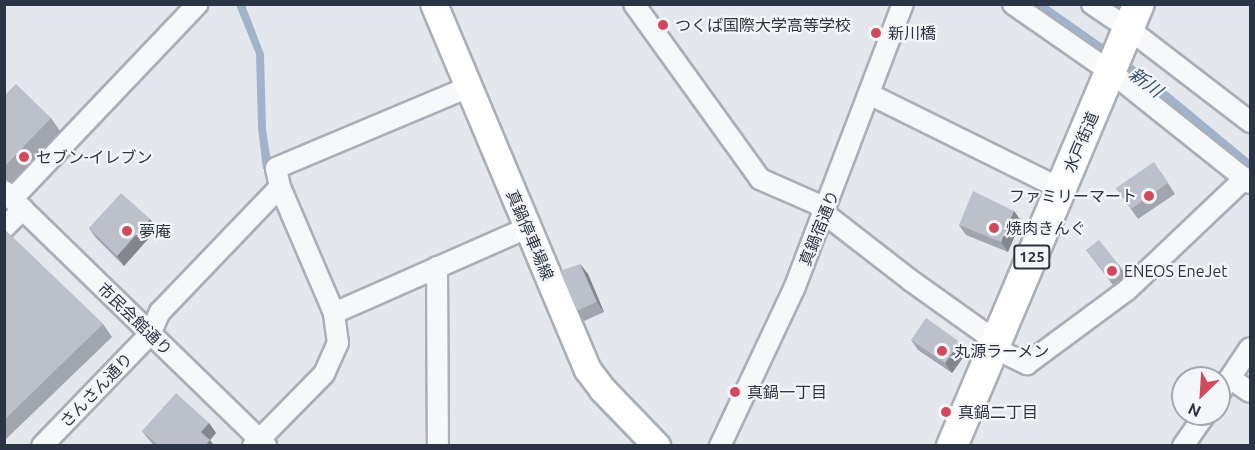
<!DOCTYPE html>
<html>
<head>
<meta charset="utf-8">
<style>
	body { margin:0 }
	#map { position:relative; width:1255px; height:450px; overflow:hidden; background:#e4e7ec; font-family:Ubuntu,"Noto Sans JP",sans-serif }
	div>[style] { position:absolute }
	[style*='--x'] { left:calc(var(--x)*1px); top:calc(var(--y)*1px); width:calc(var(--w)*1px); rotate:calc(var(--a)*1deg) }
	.water>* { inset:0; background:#9fb4cc }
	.roads { filter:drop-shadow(2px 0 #a9aeb7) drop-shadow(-2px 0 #a9aeb7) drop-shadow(0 2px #a9aeb7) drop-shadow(0 -2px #a9aeb7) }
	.minor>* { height:20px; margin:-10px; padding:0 10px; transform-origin:10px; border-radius:10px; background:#f7f8fa }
	.major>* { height:26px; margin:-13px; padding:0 13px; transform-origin:13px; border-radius:13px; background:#fff }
	.highway>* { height:30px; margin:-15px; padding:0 15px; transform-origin:15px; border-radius:15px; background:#fff }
	.wall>* { inset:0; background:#a1a5ae }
	.shaded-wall>* { inset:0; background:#83868d }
	.building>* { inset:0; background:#bbc0ca }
	.dots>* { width:16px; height:16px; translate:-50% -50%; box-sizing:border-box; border:3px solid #f4f6f9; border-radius:50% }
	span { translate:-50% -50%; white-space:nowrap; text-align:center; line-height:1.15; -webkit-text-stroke:4.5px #f4f6f9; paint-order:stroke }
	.shield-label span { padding:2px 4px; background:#f4f6f9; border:2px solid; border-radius:4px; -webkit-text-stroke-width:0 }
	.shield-label { font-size:15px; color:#2b3445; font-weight:700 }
	.poi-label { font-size:16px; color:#2b3445 }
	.left { translate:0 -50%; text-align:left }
	.right { translate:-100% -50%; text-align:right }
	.street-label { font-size:16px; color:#2b3445 }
	.water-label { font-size:18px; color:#34527a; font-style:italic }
	.frame { position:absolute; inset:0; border:6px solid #2b3445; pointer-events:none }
	.north { position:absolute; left:1171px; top:366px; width:60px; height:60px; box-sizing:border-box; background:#f4f6f9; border:2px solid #a4a8b1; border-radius:50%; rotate:205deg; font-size:16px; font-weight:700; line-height:24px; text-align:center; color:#2b3445 }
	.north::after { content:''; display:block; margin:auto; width:21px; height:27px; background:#d1495b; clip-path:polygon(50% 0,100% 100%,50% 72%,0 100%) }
</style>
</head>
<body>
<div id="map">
	<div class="water">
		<i style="clip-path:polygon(236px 5px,245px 5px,264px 54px,266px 129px,272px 169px,263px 169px,258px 128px,256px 54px)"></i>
		<i style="clip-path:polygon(1028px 5px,1047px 5px,1151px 78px,1250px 160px,1250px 172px,1216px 142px,1145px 88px)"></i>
	</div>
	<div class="roads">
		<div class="minor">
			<i style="--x:634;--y:4;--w:216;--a:54.2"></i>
			<i style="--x:760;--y:179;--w:62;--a:23.7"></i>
			<i style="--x:817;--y:204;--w:13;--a:51"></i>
			<i style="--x:825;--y:214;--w:108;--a:37.8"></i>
			<i style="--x:910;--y:280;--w:90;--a:35.5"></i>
			<i style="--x:983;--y:332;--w:28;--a:46"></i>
			<i style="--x:1002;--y:352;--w:28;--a:26"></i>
			<i style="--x:1027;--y:364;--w:124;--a:-36.5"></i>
			<i style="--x:1127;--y:290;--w:163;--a:-43.5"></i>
			<i style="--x:1013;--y:4;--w:119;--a:34.8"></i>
			<i style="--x:1111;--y:72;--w:178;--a:38.6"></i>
			<i style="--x:1092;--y:4;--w:45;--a:34"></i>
			<i style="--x:1129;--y:29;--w:153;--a:37.5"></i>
			<i style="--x:869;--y:94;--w:214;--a:26.3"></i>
			<i style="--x:280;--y:187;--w:19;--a:-102"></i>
			<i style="--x:276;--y:168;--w:209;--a:-22.8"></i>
			<i style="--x:4;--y:191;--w:366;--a:44.2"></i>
			<i style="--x:12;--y:199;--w:269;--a:-46.4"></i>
			<i style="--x:4;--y:228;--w:27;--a:-45"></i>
			<i style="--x:437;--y:267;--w:179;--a:89.7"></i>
			<i style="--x:1230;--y:378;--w:24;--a:35"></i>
			<i style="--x:1219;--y:394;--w:55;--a:-56"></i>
			<i style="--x:42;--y:446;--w:156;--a:-46"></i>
			<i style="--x:150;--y:334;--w:24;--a:-66"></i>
			<i style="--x:160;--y:312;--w:173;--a:-46.2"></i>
			<i style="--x:280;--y:187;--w:137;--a:66.8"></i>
			<i style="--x:253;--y:446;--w:101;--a:-45.4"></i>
			<i style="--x:324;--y:374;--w:34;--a:-66"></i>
			<i style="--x:338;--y:343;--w:30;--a:-98"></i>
			<i style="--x:334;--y:313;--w:211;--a:-23.8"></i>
			<i style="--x:720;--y:446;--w:174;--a:-64.8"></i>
			<i style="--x:794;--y:289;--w:305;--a:-69.1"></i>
			<i style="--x:1183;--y:446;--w:39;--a:-55"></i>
		</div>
		<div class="major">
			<i style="--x:434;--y:4;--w:397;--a:67.2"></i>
			<i style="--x:588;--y:370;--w:25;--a:53"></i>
			<i style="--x:603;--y:390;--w:78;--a:46"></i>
		</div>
		<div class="highway">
			<i style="--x:952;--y:446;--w:480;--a:-67.1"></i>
		</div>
	</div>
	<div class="wall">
		<i style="clip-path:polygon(4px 96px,51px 118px,60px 131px,12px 182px,4px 178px)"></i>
		<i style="clip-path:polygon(1161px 172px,1175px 194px,1138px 219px,1116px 188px)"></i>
		<i style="clip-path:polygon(1014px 211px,1021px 221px,1008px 252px,966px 235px,959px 225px)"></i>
		<i style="clip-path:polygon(150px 219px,157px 229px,124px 266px,96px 238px,89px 228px)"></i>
		<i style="clip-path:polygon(4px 229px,103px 324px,112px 337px,4px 441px)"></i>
		<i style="clip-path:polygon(1086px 250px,1119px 265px,1126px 275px,1113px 285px)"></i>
		<i style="clip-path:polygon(580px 264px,588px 274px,604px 312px,584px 321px,577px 311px)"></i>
		<i style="clip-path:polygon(911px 340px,967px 352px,952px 373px,918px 350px)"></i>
		<i style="clip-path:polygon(209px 423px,216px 433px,210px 440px,214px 446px,155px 446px,150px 441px,142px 431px)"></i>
	</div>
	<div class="shaded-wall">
		<i style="clip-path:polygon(1014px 211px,1021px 221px,1008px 252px,1001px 242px)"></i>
		<i style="clip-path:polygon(150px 219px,157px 229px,124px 266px,117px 256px)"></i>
		<i style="clip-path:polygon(580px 264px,588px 274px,604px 312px,597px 302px)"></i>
		<i style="clip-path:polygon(960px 342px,967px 352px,952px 373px,945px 363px)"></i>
		<i style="clip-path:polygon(209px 423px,216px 433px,210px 440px,214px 446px,205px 446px,201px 432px)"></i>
	</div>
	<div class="building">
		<i style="clip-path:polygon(16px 84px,51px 118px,4px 167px,4px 96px)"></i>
		<i style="clip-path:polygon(1154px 162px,1168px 183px,1131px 209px,1116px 188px)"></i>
		<i style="clip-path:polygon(973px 191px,1014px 211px,1001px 242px,959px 225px)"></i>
		<i style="clip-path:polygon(121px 193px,150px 219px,117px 256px,89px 228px)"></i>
		<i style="clip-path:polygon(4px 229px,103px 324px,4px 420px)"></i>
		<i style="clip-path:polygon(1099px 240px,1119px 265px,1106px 275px,1086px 250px)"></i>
		<i style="clip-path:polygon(580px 264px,597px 302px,577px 311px,560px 271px)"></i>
		<i style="clip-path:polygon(926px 318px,960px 342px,945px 363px,911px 340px)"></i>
		<i style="clip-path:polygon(176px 393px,209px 423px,201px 432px,210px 440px,205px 446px,159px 446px,142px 431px)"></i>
	</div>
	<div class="dots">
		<i style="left:663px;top:25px;background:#d1495b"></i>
		<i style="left:876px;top:33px;background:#d1495b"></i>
		<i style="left:24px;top:157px;background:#d1495b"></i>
		<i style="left:1149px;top:196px;background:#d1495b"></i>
		<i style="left:994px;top:228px;background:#d1495b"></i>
		<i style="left:127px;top:231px;background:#d1495b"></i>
		<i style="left:1112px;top:271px;background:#d1495b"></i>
		<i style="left:942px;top:351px;background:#d1495b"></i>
		<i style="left:735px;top:392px;background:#d1495b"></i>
		<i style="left:946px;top:412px;background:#d1495b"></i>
	</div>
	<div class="shield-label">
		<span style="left:1032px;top:257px">125</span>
	</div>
	<div class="poi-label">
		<span class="left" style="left:675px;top:25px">つくば国際大学高等学校</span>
		<span class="left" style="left:888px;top:33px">新川橋</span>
		<span class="left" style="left:36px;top:157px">セブン-イレブン</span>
		<span class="right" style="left:1137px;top:196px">ファミリーマート</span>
		<span class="left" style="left:1006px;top:228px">焼肉きんぐ</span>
		<span class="left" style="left:139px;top:231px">夢庵</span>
		<span class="left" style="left:1124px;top:271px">ENEOS EneJet</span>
		<span class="left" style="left:954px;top:351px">丸源ラーメン</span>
		<span class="left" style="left:747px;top:392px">真鍋一丁目</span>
		<span class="left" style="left:958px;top:412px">真鍋二丁目</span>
	</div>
	<div class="street-label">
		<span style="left:1081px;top:142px;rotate:-67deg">水戸街道</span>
		<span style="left:819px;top:228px;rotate:-68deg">真鍋宿通り</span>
		<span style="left:530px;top:235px;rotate:67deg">真鍋停車場線</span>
		<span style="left:135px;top:319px;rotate:44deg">市民会館通り</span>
		<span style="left:96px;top:390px;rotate:-46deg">さんさん通り</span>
	</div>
	<div class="water-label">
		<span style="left:1146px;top:82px;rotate:37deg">新川</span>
	</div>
	<div class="frame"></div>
	<div class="north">N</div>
</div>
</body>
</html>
